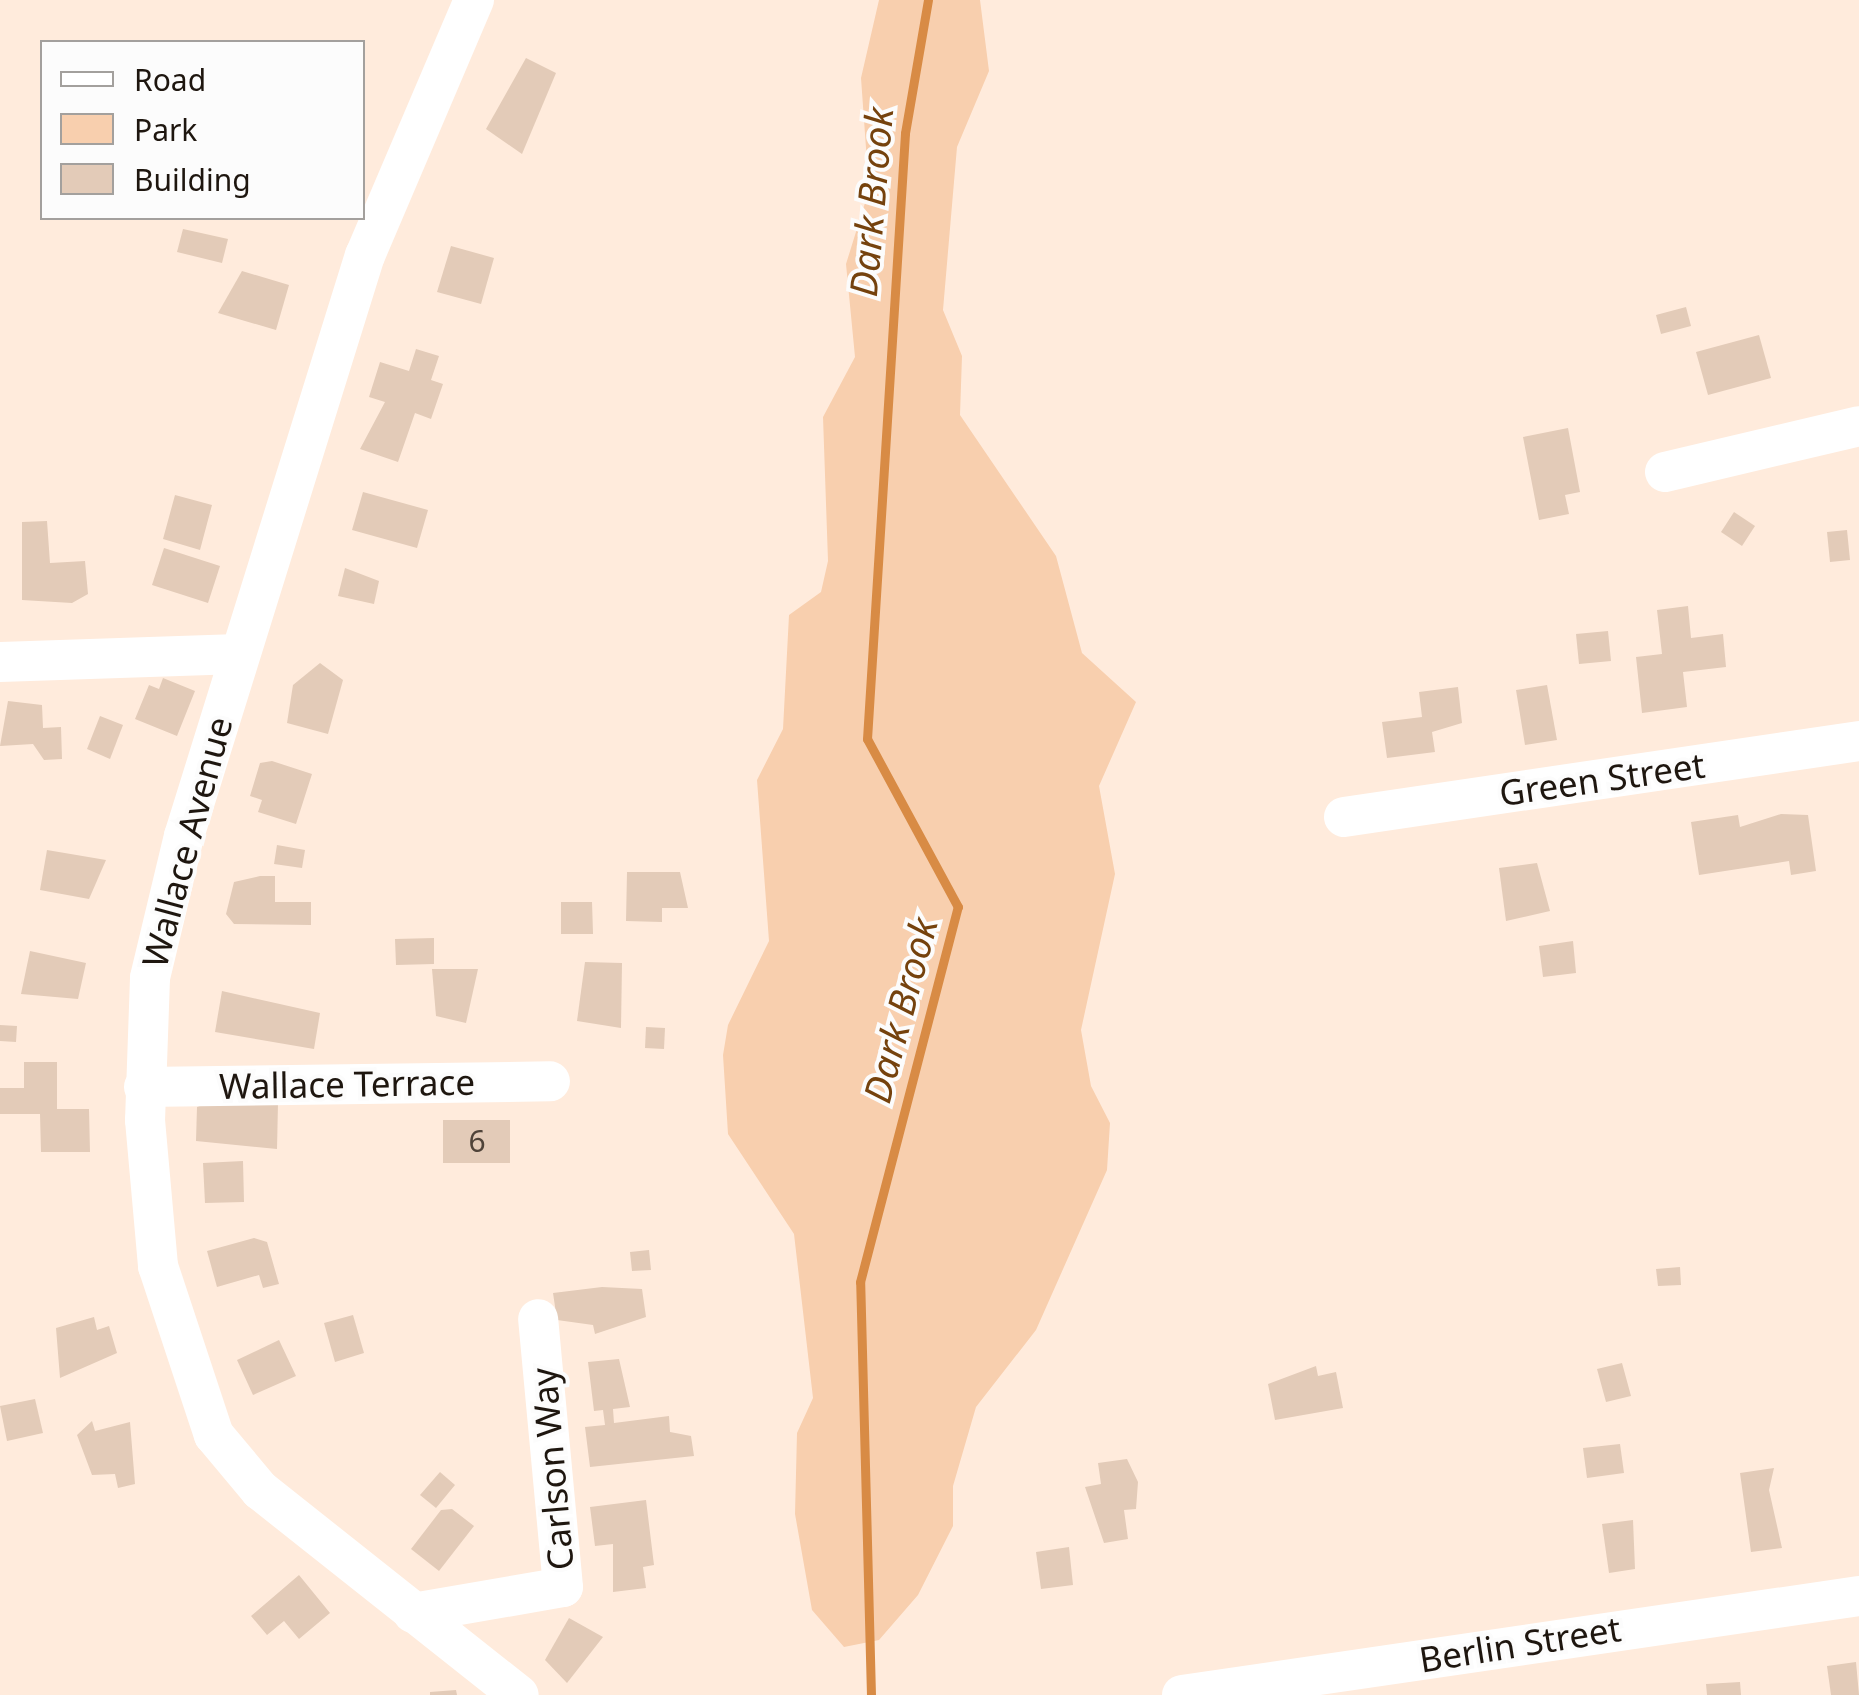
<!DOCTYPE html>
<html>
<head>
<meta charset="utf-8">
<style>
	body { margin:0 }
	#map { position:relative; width:1859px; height:1695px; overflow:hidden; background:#ffebdc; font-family:"Noto Sans",sans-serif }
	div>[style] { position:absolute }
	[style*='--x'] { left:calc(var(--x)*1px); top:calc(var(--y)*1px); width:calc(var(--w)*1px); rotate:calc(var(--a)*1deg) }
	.green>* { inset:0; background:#f8cfae }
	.stream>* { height:9px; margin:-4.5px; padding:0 4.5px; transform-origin:4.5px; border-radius:4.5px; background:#d88b45 }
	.building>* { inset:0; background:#e3cbb8 }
	.minor>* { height:40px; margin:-20px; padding:0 20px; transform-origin:20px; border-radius:20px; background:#fff }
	span { translate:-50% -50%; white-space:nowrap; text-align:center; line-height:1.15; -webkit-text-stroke:8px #fcfcfc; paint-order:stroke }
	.number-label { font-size:30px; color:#4f4339 }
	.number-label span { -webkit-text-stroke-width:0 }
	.street-label { font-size:35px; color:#1e160f }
	.water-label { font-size:38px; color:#75420d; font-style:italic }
	.legend { position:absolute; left:40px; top:40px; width:325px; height:180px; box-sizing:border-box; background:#fcfcfc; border:2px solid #a3a09d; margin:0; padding:12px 18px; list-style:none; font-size:30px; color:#1e160f }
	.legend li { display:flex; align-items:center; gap:20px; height:50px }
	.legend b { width:50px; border:2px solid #a3a09d }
</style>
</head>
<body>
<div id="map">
	<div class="green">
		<i style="clip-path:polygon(879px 0,980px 0,989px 71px,957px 147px,943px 310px,962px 356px,960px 415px,1056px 556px,1082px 653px,1136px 702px,1099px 786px,1115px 874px,1081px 1030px,1091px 1086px,1110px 1123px,1107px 1170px,1036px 1330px,976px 1407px,953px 1486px,953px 1526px,918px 1595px,879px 1640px,844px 1647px,812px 1610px,795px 1514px,797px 1433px,813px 1398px,794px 1234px,728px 1134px,723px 1055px,728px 1025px,769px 941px,757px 780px,783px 729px,789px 615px,821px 592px,828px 561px,823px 417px,855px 357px,846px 264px,869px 190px,861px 78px)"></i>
	</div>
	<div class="stream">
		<i style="--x:871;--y:1695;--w:413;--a:-91.5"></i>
		<i style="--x:860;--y:1282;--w:388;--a:-75.4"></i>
		<i style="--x:958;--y:907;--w:191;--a:-118.4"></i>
		<i style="--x:867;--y:739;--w:607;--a:-86.41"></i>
		<i style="--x:905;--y:133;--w:135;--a:-80.2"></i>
	</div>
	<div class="building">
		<i style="clip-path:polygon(526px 58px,556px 73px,522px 154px,486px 129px)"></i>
		<i style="clip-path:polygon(183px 229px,228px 239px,222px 263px,177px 252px)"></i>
		<i style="clip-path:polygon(451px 246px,494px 258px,481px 304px,437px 292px)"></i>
		<i style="clip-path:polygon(242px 271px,289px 285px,276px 330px,218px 313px)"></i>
		<i style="clip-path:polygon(1686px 307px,1691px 326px,1661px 334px,1656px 315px)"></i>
		<i style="clip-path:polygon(1759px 335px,1771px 378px,1708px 395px,1696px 352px)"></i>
		<i style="clip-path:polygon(416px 349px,439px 356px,431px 380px,443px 384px,431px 419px,415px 413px,398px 462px,360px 449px,385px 402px,369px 397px,380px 362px,409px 371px)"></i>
		<i style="clip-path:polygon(1568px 428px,1580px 492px,1565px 495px,1569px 514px,1539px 520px,1523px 437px)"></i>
		<i style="clip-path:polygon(363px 492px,428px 510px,417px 548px,352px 530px)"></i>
		<i style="clip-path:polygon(175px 495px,212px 505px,200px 550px,163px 539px)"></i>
		<i style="clip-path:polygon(1734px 512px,1755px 526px,1742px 546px,1721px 532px)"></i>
		<i style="clip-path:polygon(47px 521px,50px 563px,85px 561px,88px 594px,72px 603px,22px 600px,22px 522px)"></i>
		<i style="clip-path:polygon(1847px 530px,1850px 560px,1830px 562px,1827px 532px)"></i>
		<i style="clip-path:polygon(164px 548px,220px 566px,208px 603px,152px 585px)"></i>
		<i style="clip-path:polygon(345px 568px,379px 581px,374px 604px,338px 596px)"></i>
		<i style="clip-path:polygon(1688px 606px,1691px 638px,1723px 634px,1726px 667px,1683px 672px,1687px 707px,1642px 713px,1636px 657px,1662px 654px,1657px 610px)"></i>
		<i style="clip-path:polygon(1608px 631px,1611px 661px,1579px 664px,1576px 634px)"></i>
		<i style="clip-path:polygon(320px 663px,343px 680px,328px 734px,287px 723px,293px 685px)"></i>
		<i style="clip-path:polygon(163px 678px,195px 691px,177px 736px,135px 719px,149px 685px,159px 689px)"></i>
		<i style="clip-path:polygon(1547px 685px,1557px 740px,1525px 745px,1516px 690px)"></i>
		<i style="clip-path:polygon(1458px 687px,1462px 723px,1432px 732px,1435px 752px,1387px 758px,1382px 722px,1422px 717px,1419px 692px)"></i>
		<i style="clip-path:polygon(8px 701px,42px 705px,43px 728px,61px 727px,62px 759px,44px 760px,33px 744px,0 746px)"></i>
		<i style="clip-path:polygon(100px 716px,123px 725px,110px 759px,87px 749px)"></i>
		<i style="clip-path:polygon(272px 761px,312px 774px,296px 824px,258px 812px,262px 800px,250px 796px,260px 763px)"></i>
		<i style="clip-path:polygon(1781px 814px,1808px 815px,1816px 871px,1791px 875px,1789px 861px,1699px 875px,1691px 822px,1738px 815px,1740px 827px)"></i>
		<i style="clip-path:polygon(277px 845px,305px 850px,302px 868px,274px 864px)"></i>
		<i style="clip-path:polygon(47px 850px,106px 860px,89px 899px,40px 890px)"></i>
		<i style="clip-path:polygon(1537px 863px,1550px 911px,1506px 921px,1499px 868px)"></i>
		<i style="clip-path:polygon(627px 872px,680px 872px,688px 908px,662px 908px,662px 922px,626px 921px)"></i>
		<i style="clip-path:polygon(260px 876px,275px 876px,275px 902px,311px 902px,311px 925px,234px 924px,226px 914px,234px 882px)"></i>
		<i style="clip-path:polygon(561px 902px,592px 902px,593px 934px,561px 934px)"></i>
		<i style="clip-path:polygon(434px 938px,434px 964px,396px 965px,395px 939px)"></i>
		<i style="clip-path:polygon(1573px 941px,1576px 973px,1543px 977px,1539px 946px)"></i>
		<i style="clip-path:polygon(30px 951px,86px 963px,78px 999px,21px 994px)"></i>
		<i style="clip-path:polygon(585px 962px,622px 963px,621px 1028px,577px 1021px)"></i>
		<i style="clip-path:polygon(432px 969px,478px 969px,466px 1023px,436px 1016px)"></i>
		<i style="clip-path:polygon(222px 991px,320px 1013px,314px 1049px,215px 1032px)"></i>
		<i style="clip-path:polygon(0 1025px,17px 1026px,16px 1042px,0 1041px)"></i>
		<i style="clip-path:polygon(646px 1027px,665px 1028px,664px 1049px,645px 1048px)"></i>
		<i style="clip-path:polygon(24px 1062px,57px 1062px,57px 1109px,89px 1109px,90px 1152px,41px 1152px,40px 1114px,0 1114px,0 1088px,24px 1088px)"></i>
		<i style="clip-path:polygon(210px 1102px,278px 1103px,277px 1149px,196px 1141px,197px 1107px)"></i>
		<i style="clip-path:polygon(443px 1120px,510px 1120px,510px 1163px,443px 1163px)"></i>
		<i style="clip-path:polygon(243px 1161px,244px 1202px,205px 1203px,203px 1163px)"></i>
		<i style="clip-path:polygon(254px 1238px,267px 1242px,279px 1284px,263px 1288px,259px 1275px,217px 1287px,207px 1251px)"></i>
		<i style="clip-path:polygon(649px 1250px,651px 1270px,632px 1271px,630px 1252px)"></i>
		<i style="clip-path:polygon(1680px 1267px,1681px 1285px,1658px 1286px,1656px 1269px)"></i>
		<i style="clip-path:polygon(602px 1287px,642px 1289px,646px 1317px,595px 1334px,593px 1325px,557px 1320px,553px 1293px)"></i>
		<i style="clip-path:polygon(353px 1315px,364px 1353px,335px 1362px,324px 1323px)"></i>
		<i style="clip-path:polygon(94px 1317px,97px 1330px,109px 1326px,117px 1353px,60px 1378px,56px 1328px)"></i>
		<i style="clip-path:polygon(279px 1340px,296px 1376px,253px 1395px,237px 1360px)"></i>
		<i style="clip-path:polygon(619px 1359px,630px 1407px,613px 1409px,614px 1423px,669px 1416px,670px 1432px,691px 1436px,694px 1456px,590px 1467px,585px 1427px,605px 1425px,603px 1410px,594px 1411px,588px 1362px)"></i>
		<i style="clip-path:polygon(1622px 1363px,1631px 1396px,1606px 1402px,1597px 1369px)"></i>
		<i style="clip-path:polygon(1316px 1366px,1318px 1376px,1336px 1372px,1343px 1408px,1275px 1420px,1268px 1384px)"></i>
		<i style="clip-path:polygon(35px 1399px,43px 1433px,7px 1441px,0 1406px)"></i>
		<i style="clip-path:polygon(92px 1421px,95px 1431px,130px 1422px,135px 1484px,118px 1488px,115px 1474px,92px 1475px,77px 1435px)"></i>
		<i style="clip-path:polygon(1620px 1444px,1624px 1473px,1587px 1478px,1583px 1448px)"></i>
		<i style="clip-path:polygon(1127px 1459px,1138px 1482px,1136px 1509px,1124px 1510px,1128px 1539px,1104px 1543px,1085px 1487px,1101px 1484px,1098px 1463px)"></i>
		<i style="clip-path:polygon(1774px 1468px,1769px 1490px,1782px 1548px,1751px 1552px,1740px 1473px)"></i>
		<i style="clip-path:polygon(440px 1472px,455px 1485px,436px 1508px,420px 1495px)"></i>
		<i style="clip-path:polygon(646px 1500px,654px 1565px,643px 1567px,646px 1588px,613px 1592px,613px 1544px,595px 1546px,590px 1507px)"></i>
		<i style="clip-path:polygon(452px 1509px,474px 1526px,439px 1571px,411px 1549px,441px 1510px)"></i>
		<i style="clip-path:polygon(1633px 1520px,1635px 1569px,1609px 1573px,1602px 1524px)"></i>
		<i style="clip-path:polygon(1069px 1547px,1073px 1585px,1041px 1589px,1036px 1552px)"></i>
		<i style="clip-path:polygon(299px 1575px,330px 1613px,299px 1639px,284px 1621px,267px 1635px,251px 1616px)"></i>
		<i style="clip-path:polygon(569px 1618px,603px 1637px,567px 1683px,545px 1660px)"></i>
		<i style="clip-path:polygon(1856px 1662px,1859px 1695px,1831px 1695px,1827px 1666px)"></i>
		<i style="clip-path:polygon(1740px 1682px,1741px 1695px,1707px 1695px,1706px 1684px)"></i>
		<i style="clip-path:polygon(456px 1690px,457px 1695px,430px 1695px,430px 1692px)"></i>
	</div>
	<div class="minor">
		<i style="--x:474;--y:0;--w:277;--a:113.1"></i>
		<i style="--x:365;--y:255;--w:609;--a:107.3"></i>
		<i style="--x:184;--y:836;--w:146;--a:103.5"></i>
		<i style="--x:150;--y:978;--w:142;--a:92"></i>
		<i style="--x:145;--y:1120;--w:147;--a:84.9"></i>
		<i style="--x:158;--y:1266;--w:178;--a:71.7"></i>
		<i style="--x:214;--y:1435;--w:72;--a:50.1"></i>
		<i style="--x:260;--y:1490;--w:330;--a:38.4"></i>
		<i style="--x:1665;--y:472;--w:199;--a:-13.3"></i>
		<i style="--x:0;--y:662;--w:239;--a:-1.9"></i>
		<i style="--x:1344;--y:817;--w:521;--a:-8.39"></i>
		<i style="--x:144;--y:1087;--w:406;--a:-0.8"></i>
		<i style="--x:413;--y:1613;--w:152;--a:-9.8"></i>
		<i style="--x:563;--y:1587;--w:269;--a:-95.3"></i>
		<i style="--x:1182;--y:1695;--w:684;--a:-8.32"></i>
	</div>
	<div class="number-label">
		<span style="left:477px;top:1141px">6</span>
	</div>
	<div class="street-label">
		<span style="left:1602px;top:779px;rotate:-8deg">Green Street</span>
		<span style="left:187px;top:842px;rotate:-75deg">Wallace Avenue</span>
		<span style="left:347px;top:1084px;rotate:-1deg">Wallace Terrace</span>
		<span style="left:552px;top:1469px;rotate:-95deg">Carlson Way</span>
		<span style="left:1520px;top:1644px;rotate:-9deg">Berlin Street</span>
	</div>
	<div class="water-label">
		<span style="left:871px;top:202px;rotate:-85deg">Dark Brook</span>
		<span style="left:900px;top:1010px;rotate:-75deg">Dark Brook</span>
	</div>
	<ul class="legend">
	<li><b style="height:12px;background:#fff"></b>Road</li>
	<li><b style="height:28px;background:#f8cfae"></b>Park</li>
	<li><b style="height:28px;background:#e3cbb8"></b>Building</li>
	</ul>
</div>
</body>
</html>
